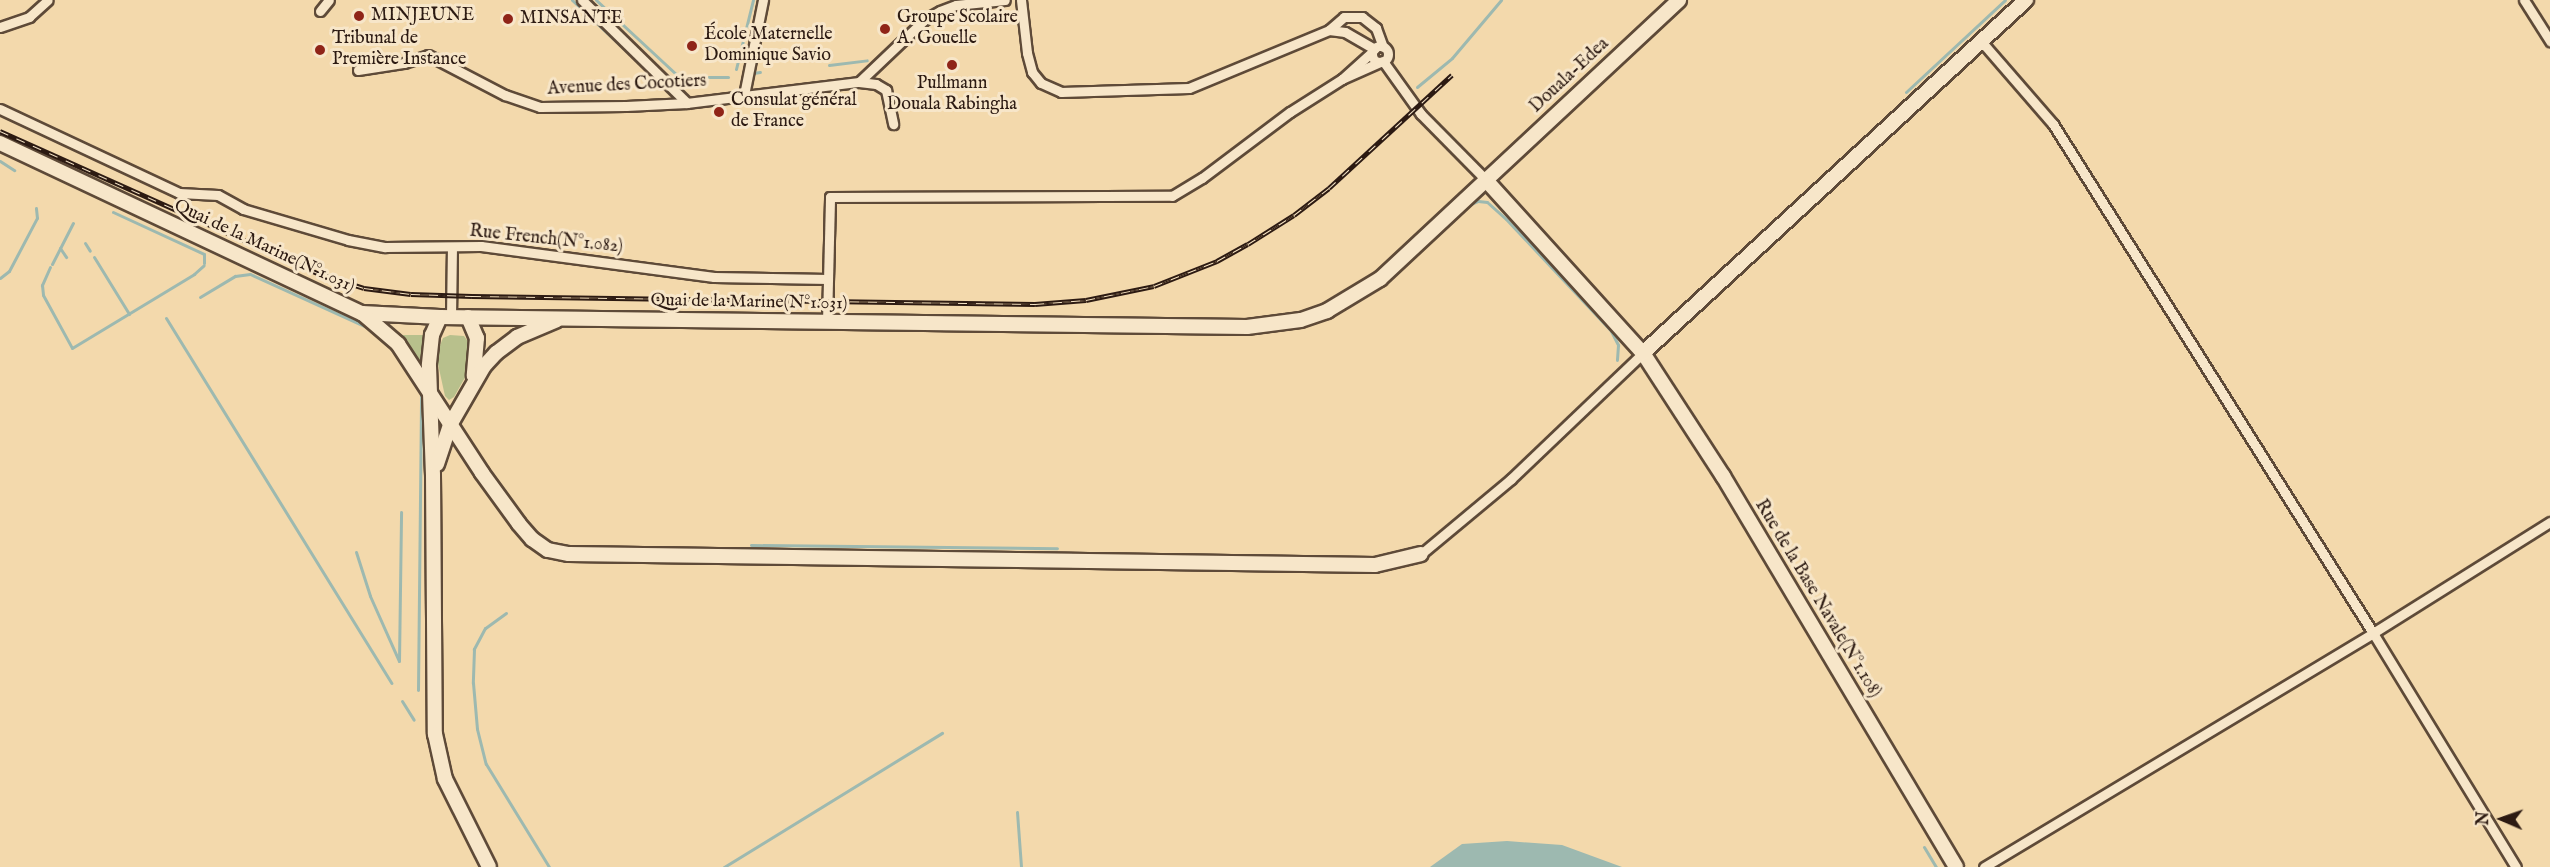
<!DOCTYPE html>
<html>
<head>
<meta charset="utf-8">
<style>
	body { margin:0 }
	#map { position:relative; width:2550px; height:867px; overflow:hidden; background:#f3d9ac; font-family:"IM FELL English",serif }
	div>[style] { position:absolute }
	[style*='--x'] { left:calc(var(--x)*1px); top:calc(var(--y)*1px); width:calc(var(--w)*1px); rotate:calc(var(--a)*1deg) }
	.green>* { inset:0; background:#b8c08c }
	.water>* { inset:0; background:#9db9b0 }
	.stream>* { height:3px; margin:-1.5px; padding:0 1.5px; transform-origin:1.5px; border-radius:1.5px; background:#9db9b0 }
	.roads { filter:drop-shadow(2px 0 #5e4a38) drop-shadow(-2px 0 #5e4a38) drop-shadow(0 2px #5e4a38) drop-shadow(0 -2px #5e4a38) }
	.street>* { height:9px; margin:-4.5px; padding:0 4.5px; transform-origin:4.5px; border-radius:4.5px; background:#f7e6c9 }
	.street>.ring { margin:-4.5px; padding:0; box-sizing:content-box; background:none; border:9px solid #f7e6c9; border-radius:50% }
	.secondary>* { height:14px; margin:-7px; padding:0 7px; transform-origin:7px; border-radius:7px; background:#f7e6c9 }
	.rail>* { height:5px; margin-top:-2.5px; transform-origin:0; background:repeating-linear-gradient(90deg,#f7e6c9 0 9px,#2c1a12 0 18px); box-sizing:border-box; border-block:2px solid #2c1a12 }
	.dots>* { width:16px; height:16px; translate:-50% -50%; box-sizing:border-box; border:3px solid #f7e6c9; border-radius:50% }
	span { translate:-50% -50%; white-space:nowrap; text-align:center; line-height:1.15; -webkit-text-stroke:6px #f7e6c9; paint-order:stroke }
	.poi-label { font-size:18px; color:#2c1a12 }
	.left { translate:0 -50%; text-align:left }
	.street-label { font-size:18px; color:#2c1a12 }
	.north { position:absolute; left:2472px; top:789px; width:60px; height:60px; -webkit-text-stroke:4px #f7e6c9; paint-order:stroke; rotate:272deg; font-size:16px; font-weight:700; line-height:24px; text-align:center; color:#2c1a12 }
	.north::after { content:''; display:block; margin:auto; width:21px; height:27px; background:#2c1a12; clip-path:polygon(50% 0,100% 100%,50% 72%,0 100%) }
</style>
</head>
<body>
<div id="map">
	<div class="green">
		<i style="clip-path:polygon(395px 335px,427px 335px,423px 370px)"></i>
		<i style="clip-path:polygon(450px 335px,464px 336px,473px 348px,472px 365px,454px 397px,449px 400px,445px 396px,436px 355px,443px 338px)"></i>
	</div>
	<div class="water">
		<i style="clip-path:polygon(1507px 841px,1562px 845px,1622px 867px,1430px 867px,1462px 844px)"></i>
	</div>
	<div class="stream">
		<i style="--x:572;--y:0;--w:115;--a:43.2"></i>
		<i style="--x:596;--y:0;--w:110;--a:42.8"></i>
		<i style="--x:677;--y:75;--w:8;--a:14"></i>
		<i style="--x:685;--y:77;--w:43;--a:0"></i>
		<i style="--x:829;--y:65;--w:38;--a:-7"></i>
		<i style="--x:736;--y:69;--w:71;--a:-76.2"></i>
		<i style="--x:753;--y:69;--w:4;--a:90"></i>
		<i style="--x:753;--y:73;--w:7;--a:-8"></i>
		<i style="--x:1417;--y:87;--w:45;--a:-39.6"></i>
		<i style="--x:1452;--y:58;--w:76;--a:-49.8"></i>
		<i style="--x:1906;--y:92;--w:135;--a:-42.9"></i>
		<i style="--x:0;--y:161;--w:17;--a:33"></i>
		<i style="--x:1468;--y:205;--w:11;--a:-22"></i>
		<i style="--x:1478;--y:201;--w:9;--a:6"></i>
		<i style="--x:1487;--y:202;--w:25;--a:42"></i>
		<i style="--x:1506;--y:219;--w:154;--a:46.8"></i>
		<i style="--x:1611;--y:331;--w:16;--a:63"></i>
		<i style="--x:1618;--y:345;--w:15;--a:94"></i>
		<i style="--x:113;--y:212;--w:100;--a:24.8"></i>
		<i style="--x:204;--y:254;--w:9;--a:90"></i>
		<i style="--x:85;--y:243;--w:9;--a:58"></i>
		<i style="--x:60;--y:248;--w:11;--a:56"></i>
		<i style="--x:94;--y:257;--w:67;--a:58.4"></i>
		<i style="--x:52;--y:264;--w:46;--a:-62.9"></i>
		<i style="--x:50;--y:267;--w:20;--a:114"></i>
		<i style="--x:42;--y:285;--w:10;--a:84"></i>
		<i style="--x:43;--y:295;--w:60;--a:61.3"></i>
		<i style="--x:72;--y:348;--w:143;--a:-31.2"></i>
		<i style="--x:194;--y:274;--w:13;--a:-42"></i>
		<i style="--x:0;--y:278;--w:11;--a:-38"></i>
		<i style="--x:9;--y:271;--w:60;--a:-62.2"></i>
		<i style="--x:37;--y:218;--w:10;--a:-96"></i>
		<i style="--x:200;--y:297;--w:41;--a:-31"></i>
		<i style="--x:235;--y:276;--w:15;--a:-8"></i>
		<i style="--x:250;--y:274;--w:135;--a:24.5"></i>
		<i style="--x:166;--y:318;--w:429;--a:58.3"></i>
		<i style="--x:751;--y:545;--w:306;--a:0.6"></i>
		<i style="--x:356;--y:552;--w:46;--a:72.3"></i>
		<i style="--x:370;--y:596;--w:71;--a:66"></i>
		<i style="--x:399;--y:661;--w:149;--a:-89.2"></i>
		<i style="--x:506;--y:613;--w:26;--a:144"></i>
		<i style="--x:485;--y:628;--w:24;--a:118"></i>
		<i style="--x:474;--y:649;--w:34;--a:92"></i>
		<i style="--x:473;--y:683;--w:46;--a:85"></i>
		<i style="--x:477;--y:729;--w:36;--a:76"></i>
		<i style="--x:486;--y:764;--w:121;--a:58.5"></i>
		<i style="--x:418;--y:690;--w:301;--a:-89.4"></i>
		<i style="--x:402;--y:701;--w:22;--a:58"></i>
		<i style="--x:1017;--y:812;--w:55;--a:85.8"></i>
		<i style="--x:1924;--y:847;--w:23;--a:59"></i>
		<i style="--x:724;--y:867;--w:256;--a:-31.6"></i>
	</div>
	<div class="roads">
		<div class="street">
			<i style="--x:582;--y:0;--w:147;--a:44.4"></i>
			<i style="--x:1021;--y:0;--w:53;--a:83.5"></i>
			<i style="--x:1027;--y:53;--w:20;--a:75"></i>
			<i style="--x:1032;--y:72;--w:14;--a:51"></i>
			<i style="--x:1041;--y:83;--w:22;--a:24"></i>
			<i style="--x:1061;--y:92;--w:128;--a:-1.8"></i>
			<i style="--x:1189;--y:88;--w:152;--a:-22.5"></i>
			<i style="--x:1329;--y:30;--w:16;--a:7"></i>
			<i style="--x:1345;--y:32;--w:34;--a:30"></i>
			<i style="--x:2524;--y:0;--w:49;--a:57.6"></i>
			<i style="--x:320;--y:11;--w:14;--a:-51"></i>
			<i style="--x:0;--y:27;--w:31;--a:-19"></i>
			<i style="--x:29;--y:17;--w:25;--a:-42"></i>
			<i style="--x:1329;--y:30;--w:20;--a:-41"></i>
			<i style="--x:1344;--y:17;--w:18;--a:0"></i>
			<i style="--x:1362;--y:17;--w:18;--a:38"></i>
			<i style="--x:1376;--y:28;--w:20;--a:70"></i>
			<i style="--x:1981;--y:41;--w:110;--a:49.1"></i>
			<i style="--x:2053;--y:124;--w:601;--a:57.84"></i>
			<i style="--x:2373;--y:633;--w:274;--a:58.6"></i>
			<i class="ring" style="left:1372px;top:46px;width:7px;height:7px"></i>
			<i style="--x:1383;--y:61;--w:65;--a:54.4"></i>
			<i style="--x:1421;--y:114;--w:91;--a:45.4"></i>
			<i style="--x:358;--y:70;--w:47;--a:-8.7"></i>
			<i style="--x:404;--y:63;--w:25;--a:-18"></i>
			<i style="--x:428;--y:55;--w:87;--a:27.5"></i>
			<i style="--x:505;--y:95;--w:37;--a:19"></i>
			<i style="--x:540;--y:107;--w:86;--a:-0.7"></i>
			<i style="--x:626;--y:106;--w:61;--a:-2.8"></i>
			<i style="--x:687;--y:103;--w:173;--a:-7"></i>
			<i style="--x:859;--y:82;--w:90;--a:-43.6"></i>
			<i style="--x:924;--y:20;--w:18;--a:-29"></i>
			<i style="--x:940;--y:11;--w:17;--a:-21"></i>
			<i style="--x:956;--y:5;--w:49;--a:-5.8"></i>
			<i style="--x:1342;--y:79;--w:42;--a:-24.1"></i>
			<i style="--x:859;--y:82;--w:17;--a:7"></i>
			<i style="--x:876;--y:84;--w:12;--a:31"></i>
			<i style="--x:886;--y:90;--w:35;--a:78"></i>
			<i style="--x:744;--y:95;--w:97;--a:-78.7"></i>
			<i style="--x:0;--y:109;--w:198;--a:25.1"></i>
			<i style="--x:179;--y:193;--w:39;--a:3"></i>
			<i style="--x:218;--y:195;--w:29;--a:29"></i>
			<i style="--x:243;--y:209;--w:109;--a:16.4"></i>
			<i style="--x:348;--y:240;--w:38;--a:11"></i>
			<i style="--x:385;--y:247;--w:96;--a:-0.6"></i>
			<i style="--x:481;--y:246;--w:235;--a:7.6"></i>
			<i style="--x:714;--y:277;--w:114;--a:1"></i>
			<i style="--x:451;--y:317;--w:70;--a:-89.2"></i>
			<i style="--x:827;--y:322;--w:125;--a:-88.6"></i>
			<i style="--x:830;--y:197;--w:342;--a:-0.2"></i>
			<i style="--x:1172;--y:196;--w:35;--a:-31"></i>
			<i style="--x:1202;--y:178;--w:110;--a:-36.9"></i>
			<i style="--x:1290;--y:112;--w:62;--a:-32.4"></i>
			<i style="--x:1342;--y:79;--w:40;--a:-42"></i>
			<i style="--x:1421;--y:554;--w:117;--a:-39.8"></i>
			<i style="--x:1511;--y:479;--w:182;--a:-43.7"></i>
			<i style="--x:1984;--y:867;--w:454;--a:-31"></i>
			<i style="--x:2373;--y:633;--w:209;--a:-32.1"></i>
		</div>
		<div class="secondary">
			<i style="--x:0;--y:143;--w:400;--a:25.2"></i>
			<i style="--x:362;--y:313;--w:78;--a:2.9"></i>
			<i style="--x:440;--y:317;--w:807;--a:0.71"></i>
			<i style="--x:1247;--y:327;--w:54;--a:-7.4"></i>
			<i style="--x:1301;--y:320;--w:28;--a:-19"></i>
			<i style="--x:1327;--y:311;--w:62;--a:-31.1"></i>
			<i style="--x:1380;--y:279;--w:409;--a:-43"></i>
			<i style="--x:1485;--y:179;--w:235;--a:47.8"></i>
			<i style="--x:1643;--y:353;--w:147;--a:57"></i>
			<i style="--x:1723;--y:476;--w:455;--a:59.2"></i>
			<i style="--x:362;--y:313;--w:48;--a:40.7"></i>
			<i style="--x:398;--y:344;--w:154;--a:56.9"></i>
			<i style="--x:482;--y:473;--w:63;--a:54"></i>
			<i style="--x:519;--y:524;--w:20;--a:49"></i>
			<i style="--x:532;--y:539;--w:19;--a:35"></i>
			<i style="--x:548;--y:550;--w:21;--a:11"></i>
			<i style="--x:569;--y:554;--w:806;--a:0.78"></i>
			<i style="--x:1375;--y:565;--w:47;--a:-13.4"></i>
			<i style="--x:440;--y:317;--w:20;--a:114"></i>
			<i style="--x:432;--y:335;--w:31;--a:96"></i>
			<i style="--x:429;--y:366;--w:109;--a:87.9"></i>
			<i style="--x:433;--y:475;--w:259;--a:89.6"></i>
			<i style="--x:435;--y:734;--w:46;--a:77.5"></i>
			<i style="--x:445;--y:779;--w:98;--a:63.4"></i>
			<i style="--x:468;--y:317;--w:23;--a:67"></i>
			<i style="--x:477;--y:338;--w:38;--a:95"></i>
			<i style="--x:1643;--y:353;--w:521;--a:-42.67"></i>
			<i style="--x:437;--y:464;--w:41;--a:-71.6"></i>
			<i style="--x:450;--y:425;--w:68;--a:-60"></i>
			<i style="--x:484;--y:366;--w:18;--a:-47"></i>
			<i style="--x:496;--y:353;--w:26;--a:-37"></i>
			<i style="--x:517;--y:337;--w:43;--a:-23"></i>
		</div>
	</div>
	<div class="rail">
		<i style="--x:0;--y:131;--w:350;--a:24.1"></i>
		<i style="--x:320;--y:274;--w:46;--a:17.7"></i>
		<i style="--x:364;--y:288;--w:47;--a:7.3"></i>
		<i style="--x:411;--y:294;--w:61;--a:1.9"></i>
		<i style="--x:472;--y:296;--w:563;--a:0.81"></i>
		<i style="--x:1035;--y:304;--w:51;--a:-4.5"></i>
		<i style="--x:1086;--y:300;--w:69;--a:-11.6"></i>
		<i style="--x:1154;--y:286;--w:68;--a:-21.6"></i>
		<i style="--x:1217;--y:261;--w:35;--a:-29"></i>
		<i style="--x:1248;--y:244;--w:54;--a:-32.2"></i>
		<i style="--x:1294;--y:215;--w:44;--a:-37.6"></i>
		<i style="--x:1329;--y:188;--w:167;--a:-42.6"></i>
	</div>
	<div class="dots">
		<i style="left:359px;top:16px;background:#8f2418"></i>
		<i style="left:508px;top:19px;background:#8f2418"></i>
		<i style="left:885px;top:29px;background:#8f2418"></i>
		<i style="left:692px;top:46px;background:#8f2418"></i>
		<i style="left:320px;top:50px;background:#8f2418"></i>
		<i style="left:952px;top:65px;background:#8f2418"></i>
		<i style="left:719px;top:112px;background:#8f2418"></i>
	</div>
	<div class="poi-label">
		<span class="left" style="left:371px;top:16px">MINJEUNE</span>
		<span class="left" style="left:520px;top:19px">MINSANTE</span>
		<span class="left" style="left:897px;top:29px">Groupe Scolaire<br>A. Gouelle</span>
		<span class="left" style="left:704px;top:46px">École Maternelle<br>Dominique Savio</span>
		<span class="left" style="left:332px;top:50px">Tribunal de<br>Première Instance</span>
		<span style="left:952px;top:95px">Pullmann<br>Douala Rabingha</span>
		<span class="left" style="left:731px;top:112px">Consulat général<br>de France</span>
	</div>
	<div class="street-label">
		<span style="left:1570px;top:76px;rotate:-43deg">Douala-Edea</span>
		<span style="left:627px;top:86px;rotate:-3deg">Avenue des Cocotiers</span>
		<span style="left:546px;top:240px;rotate:6deg">Rue French(N°1.082)</span>
		<span style="left:264px;top:247px;rotate:25deg">Quai de la Marine(N°1.031)</span>
		<span style="left:749px;top:303px;rotate:1deg">Quai de la Marine(N°1.031)</span>
		<span style="left:1817px;top:599px;rotate:59deg">Rue de la Base Navale(N°1.108)</span>
	</div>
	<div class="north">N</div>
</div>
</body>
</html>
